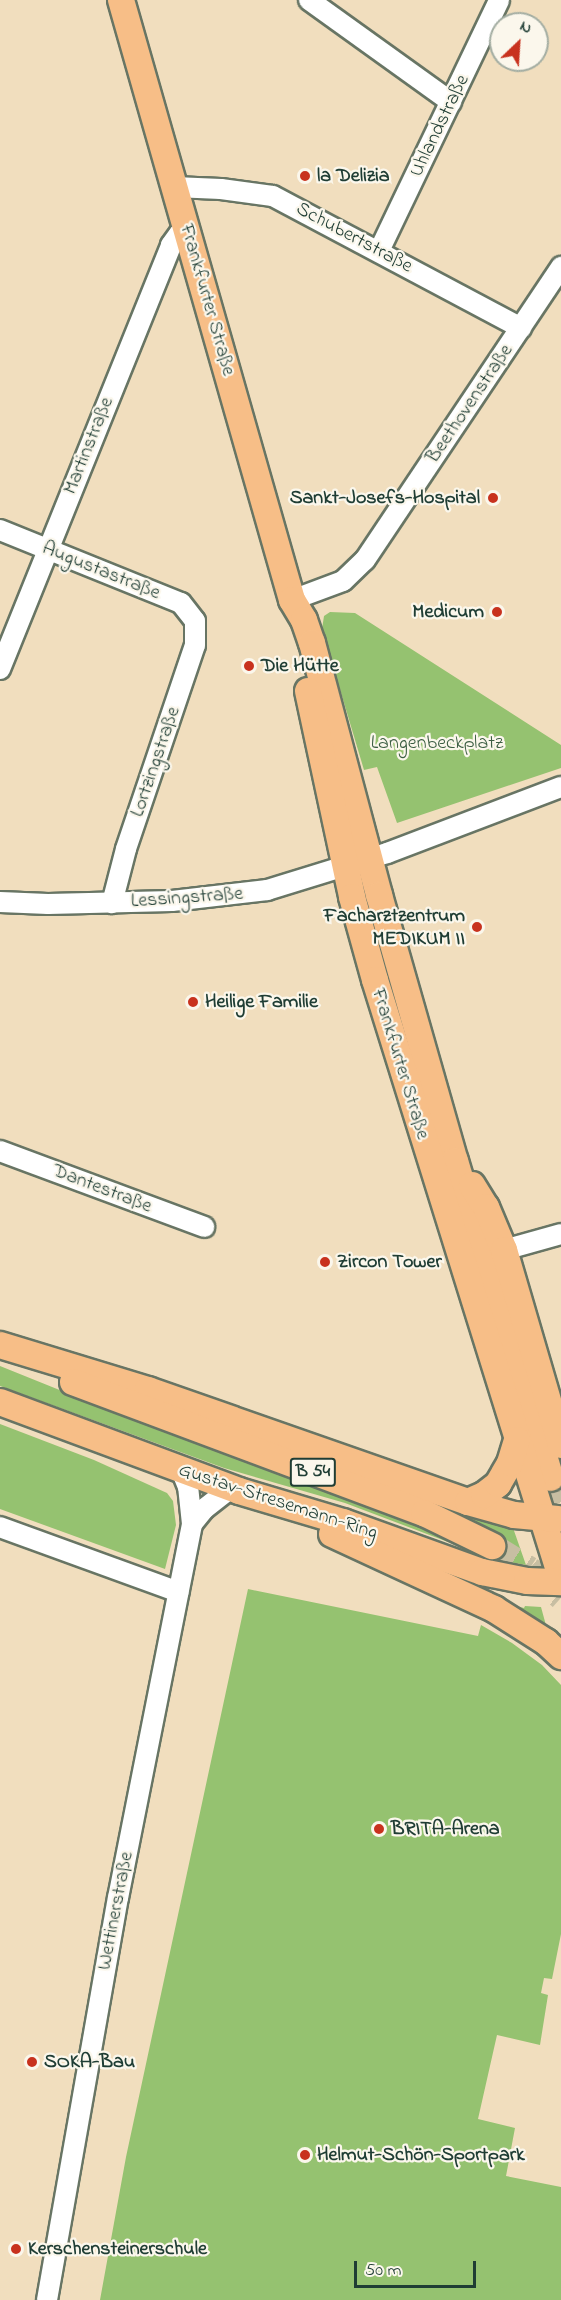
<!DOCTYPE html>
<html>
<head>
<meta charset="utf-8">
<style>
	body { margin:0 }
	#map { position:relative; width:561px; height:2300px; overflow:hidden; background:#f1debe; font-family:"Indie Flower",sans-serif }
	div>[style] { position:absolute }
	[style*='--x'] { left:calc(var(--x)*1px); top:calc(var(--y)*1px); width:calc(var(--w)*1px); rotate:calc(var(--a)*1deg) }
	.green>* { inset:0; background:#95c270 }
	.major-tunnel>* { height:26px; margin-top:-13px; transform-origin:0; background:repeating-linear-gradient(90deg,#c7bea2 0 26px,transparent 0 39px) }
	.roads { filter:drop-shadow(2px 0 #687564) drop-shadow(-2px 0 #687564) drop-shadow(0 2px #687564) drop-shadow(0 -2px #687564) }
	.minor>* { height:20px; margin:-10px; padding:0 10px; transform-origin:10px; border-radius:10px; background:#fff }
	.major>* { height:26px; margin:-13px; padding:0 13px; transform-origin:13px; border-radius:13px; background:#f7be87 }
	.dots>* { width:16px; height:16px; translate:-50% -50%; box-sizing:border-box; border:3px solid #fbf7ec; border-radius:50% }
	span { translate:-50% -50%; white-space:nowrap; text-align:center; line-height:1.15; -webkit-text-stroke:4.5px #fbf7ec; paint-order:stroke }
	.shield-label span { padding:2px 4px; background:#fbf7ec; border:2px solid; border-radius:4px; -webkit-text-stroke-width:0 }
	.shield-label { font-size:18px; color:#1f3d34; font-weight:700 }
	.street-label { font-size:20px; color:#1f3d34 }
	.poi-label { font-size:20px; color:#1f3d34; font-weight:700 }
	.left { translate:0 -50%; text-align:left }
	.right { translate:-100% -50%; text-align:right }
	.park-label { font-size:20px; color:#3c5e43 }
	.north { position:absolute; left:489px; top:12px; width:60px; height:60px; box-sizing:border-box; background:#fbf7ec; border:2px solid #a3ada2; border-radius:50%; rotate:25deg; font-size:16px; font-weight:700; line-height:24px; text-align:center; color:#1f3d34 }
	.north::after { content:''; display:block; margin:auto; width:21px; height:27px; background:#c8321e; clip-path:polygon(50% 0,100% 100%,50% 72%,0 100%) }
	.scale { position:absolute; left:354px; top:2261px; width:122px; height:27px; box-sizing:border-box; border:3px solid #1f3d34; border-top:0; padding-left:8px; font-size:18px; line-height:21px; white-space:nowrap; color:#1f3d34; -webkit-text-stroke:4px #fbf7ec; paint-order:stroke }
</style>
</head>
<body>
<div id="map">
	<div class="green">
		<i style="clip-path:polygon(330px 612px,355px 613px,561px 745px,561px 768px,397px 823px,377px 767px,364px 770px,322px 629px,324px 616px)"></i>
		<i style="clip-path:polygon(0 1366px,129px 1418px,392px 1514px,391px 1490px,512px 1525px,526px 1565px,493px 1559px,345px 1503px,224px 1468px,0 1386px)"></i>
		<i style="clip-path:polygon(0 1424px,94px 1460px,167px 1493px,173px 1501px,176px 1525px,165px 1569px,0 1509px)"></i>
		<i style="clip-path:polygon(368px 1541px,496px 1594px,496px 1597px,508px 1604px,524px 1608px,525px 1606px,541px 1607px,547px 1629px)"></i>
		<i style="clip-path:polygon(248px 1589px,478px 1636px,481px 1625px,512px 1643px,542px 1665px,561px 1685px,561px 1934px,552px 1979px,544px 1978px,541px 1993px,548px 1995px,540px 2045px,497px 2035px,478px 2119px,515px 2128px,506px 2176px,561px 2187px,561px 2300px,100px 2300px,126px 2157px)"></i>
	</div>
	<div class="major-tunnel">
		<i style="--x:551;--y:1478;--w:31;--a:71"></i>
		<i style="--x:492;--y:1546;--w:44;--a:31.9"></i>
		<i style="--x:529;--y:1569;--w:43;--a:41.2"></i>
	</div>
	<div class="roads">
		<div class="minor">
			<i style="--x:309;--y:0;--w:175;--a:35.7"></i>
			<i style="--x:174;--y:187;--w:47;--a:2.4"></i>
			<i style="--x:221;--y:189;--w:52;--a:7.7"></i>
			<i style="--x:273;--y:196;--w:281;--a:28"></i>
			<i style="--x:379;--y:251;--w:278;--a:-64.4"></i>
			<i style="--x:0;--y:530;--w:195;--a:22"></i>
			<i style="--x:181;--y:603;--w:23;--a:52"></i>
			<i style="--x:195;--y:621;--w:24;--a:90"></i>
			<i style="--x:195;--y:645;--w:215;--a:108.7"></i>
			<i style="--x:126;--y:849;--w:56;--a:104.5"></i>
			<i style="--x:292;--y:600;--w:54;--a:-20.4"></i>
			<i style="--x:343;--y:581;--w:30;--a:-44"></i>
			<i style="--x:365;--y:560;--w:353;--a:-56.2"></i>
			<i style="--x:0;--y:669;--w:457;--a:-68"></i>
			<i style="--x:171;--y:245;--w:14;--a:-54"></i>
			<i style="--x:179;--y:234;--w:9;--a:-27"></i>
			<i style="--x:0;--y:902;--w:48;--a:2.4"></i>
			<i style="--x:48;--y:904;--w:124;--a:-1.4"></i>
			<i style="--x:172;--y:901;--w:96;--a:-6.6"></i>
			<i style="--x:267;--y:890;--w:126;--a:-17.1"></i>
			<i style="--x:387;--y:853;--w:186;--a:-20.8"></i>
			<i style="--x:0;--y:1151;--w:218;--a:20.4"></i>
			<i style="--x:504;--y:1250;--w:59;--a:-15.7"></i>
			<i style="--x:192;--y:1524;--w:19;--a:-51"></i>
			<i style="--x:204;--y:1509;--w:34;--a:-38"></i>
			<i style="--x:0;--y:1527;--w:190;--a:20"></i>
			<i style="--x:47;--y:2300;--w:408;--a:-80"></i>
			<i style="--x:118;--y:1898;--w:381;--a:-78.8"></i>
			<i style="--x:192;--y:1524;--w:37;--a:-96"></i>
			<i style="--x:188;--y:1487;--w:18;--a:-112"></i>
		</div>
		<div class="major">
			<i style="--x:121;--y:0;--w:624;--a:74.09"></i>
			<i style="--x:292;--y:600;--w:23;--a:59"></i>
			<i style="--x:304;--y:620;--w:24;--a:71"></i>
			<i style="--x:312;--y:643;--w:261;--a:75.1"></i>
			<i style="--x:379;--y:895;--w:277;--a:74.1"></i>
			<i style="--x:455;--y:1161;--w:331;--a:73.2"></i>
			<i style="--x:308;--y:691;--w:211;--a:77.9"></i>
			<i style="--x:352;--y:897;--w:86;--a:74.5"></i>
			<i style="--x:375;--y:980;--w:625;--a:72.7"></i>
			<i style="--x:472;--y:1185;--w:26;--a:58"></i>
			<i style="--x:486;--y:1207;--w:47;--a:67.3"></i>
			<i style="--x:504;--y:1250;--w:203;--a:73.7"></i>
			<i style="--x:0;--y:1345;--w:155;--a:16.9"></i>
			<i style="--x:148;--y:1390;--w:339;--a:19.3"></i>
			<i style="--x:468;--y:1502;--w:48;--a:15.8"></i>
			<i style="--x:514;--y:1515;--w:44;--a:5.2"></i>
			<i style="--x:73;--y:1382;--w:375;--a:20.5"></i>
			<i style="--x:424;--y:1513;--w:76;--a:25.9"></i>
			<i style="--x:0;--y:1402;--w:255;--a:20.4"></i>
			<i style="--x:239;--y:1491;--w:109;--a:16.6"></i>
			<i style="--x:343;--y:1522;--w:148;--a:19.8"></i>
			<i style="--x:482;--y:1572;--w:46;--a:11.3"></i>
			<i style="--x:527;--y:1581;--w:34;--a:2"></i>
			<i style="--x:468;--y:1502;--w:17;--a:-24"></i>
			<i style="--x:484;--y:1495;--w:18;--a:-38"></i>
			<i style="--x:498;--y:1484;--w:24;--a:-60"></i>
			<i style="--x:510;--y:1463;--w:24;--a:-73"></i>
			<i style="--x:332;--y:1534;--w:179;--a:24.8"></i>
			<i style="--x:494;--y:1609;--w:62;--a:32.4"></i>
			<i style="--x:546;--y:1642;--w:21;--a:43"></i>
		</div>
	</div>
	<div class="dots">
		<i style="left:305px;top:176px;background:#c8321e"></i>
		<i style="left:493px;top:498px;background:#c8321e"></i>
		<i style="left:497px;top:612px;background:#c8321e"></i>
		<i style="left:249px;top:666px;background:#c8321e"></i>
		<i style="left:477px;top:927px;background:#c8321e"></i>
		<i style="left:193px;top:1002px;background:#c8321e"></i>
		<i style="left:325px;top:1262px;background:#c8321e"></i>
		<i style="left:379px;top:1829px;background:#c8321e"></i>
		<i style="left:32px;top:2062px;background:#c8321e"></i>
		<i style="left:305px;top:2155px;background:#c8321e"></i>
		<i style="left:16px;top:2249px;background:#c8321e"></i>
	</div>
	<div class="shield-label">
		<span style="left:313px;top:1472px">B 54</span>
	</div>
	<div class="street-label">
		<span style="left:440px;top:126px;rotate:-64deg">Uhlandstraße</span>
		<span style="left:354px;top:238px;rotate:28deg">Schubertstraße</span>
		<span style="left:207px;top:300px;rotate:74deg">Frankfurter Straße</span>
		<span style="left:470px;top:404px;rotate:-56deg">Beethovenstraße</span>
		<span style="left:89px;top:446px;rotate:-68deg">Martinstraße</span>
		<span style="left:101px;top:571px;rotate:22deg">Augustastraße</span>
		<span style="left:156px;top:762px;rotate:-71deg">Lortzingstraße</span>
		<span style="left:187px;top:898px;rotate:-4deg">Lessingstraße</span>
		<span style="left:400px;top:1064px;rotate:73deg">Frankfurter Straße</span>
		<span style="left:102px;top:1189px;rotate:21deg">Dantestraße</span>
		<span style="left:278px;top:1502px;rotate:18deg">Gustav-Stresemann-Ring</span>
		<span style="left:116px;top:1911px;rotate:-79deg">Wettinerstraße</span>
	</div>
	<div class="poi-label">
		<span class="left" style="left:317px;top:176px">la Delizia</span>
		<span class="right" style="left:480px;top:498px">Sankt-Josefs-Hospital</span>
		<span class="right" style="left:484px;top:612px">Medicum</span>
		<span class="left" style="left:261px;top:666px">Die Hütte</span>
		<span class="right" style="left:465px;top:928px">Facharztzentrum<br>MEDIKUM II</span>
		<span class="left" style="left:205px;top:1002px">Heilige Familie</span>
		<span class="left" style="left:337px;top:1262px">Zircon Tower</span>
		<span class="left" style="left:391px;top:1829px">BRITA-Arena</span>
		<span class="left" style="left:44px;top:2062px">SOKA-Bau</span>
		<span class="left" style="left:317px;top:2155px">Helmut-Schön-Sportpark</span>
		<span class="left" style="left:28px;top:2249px">Kerschensteinerschule</span>
	</div>
	<div class="park-label">
		<span style="left:437px;top:743px">Langenbeckplatz</span>
	</div>
	<div class="north">N</div>
	<div class="scale">50 m</div>
</div>
</body>
</html>
